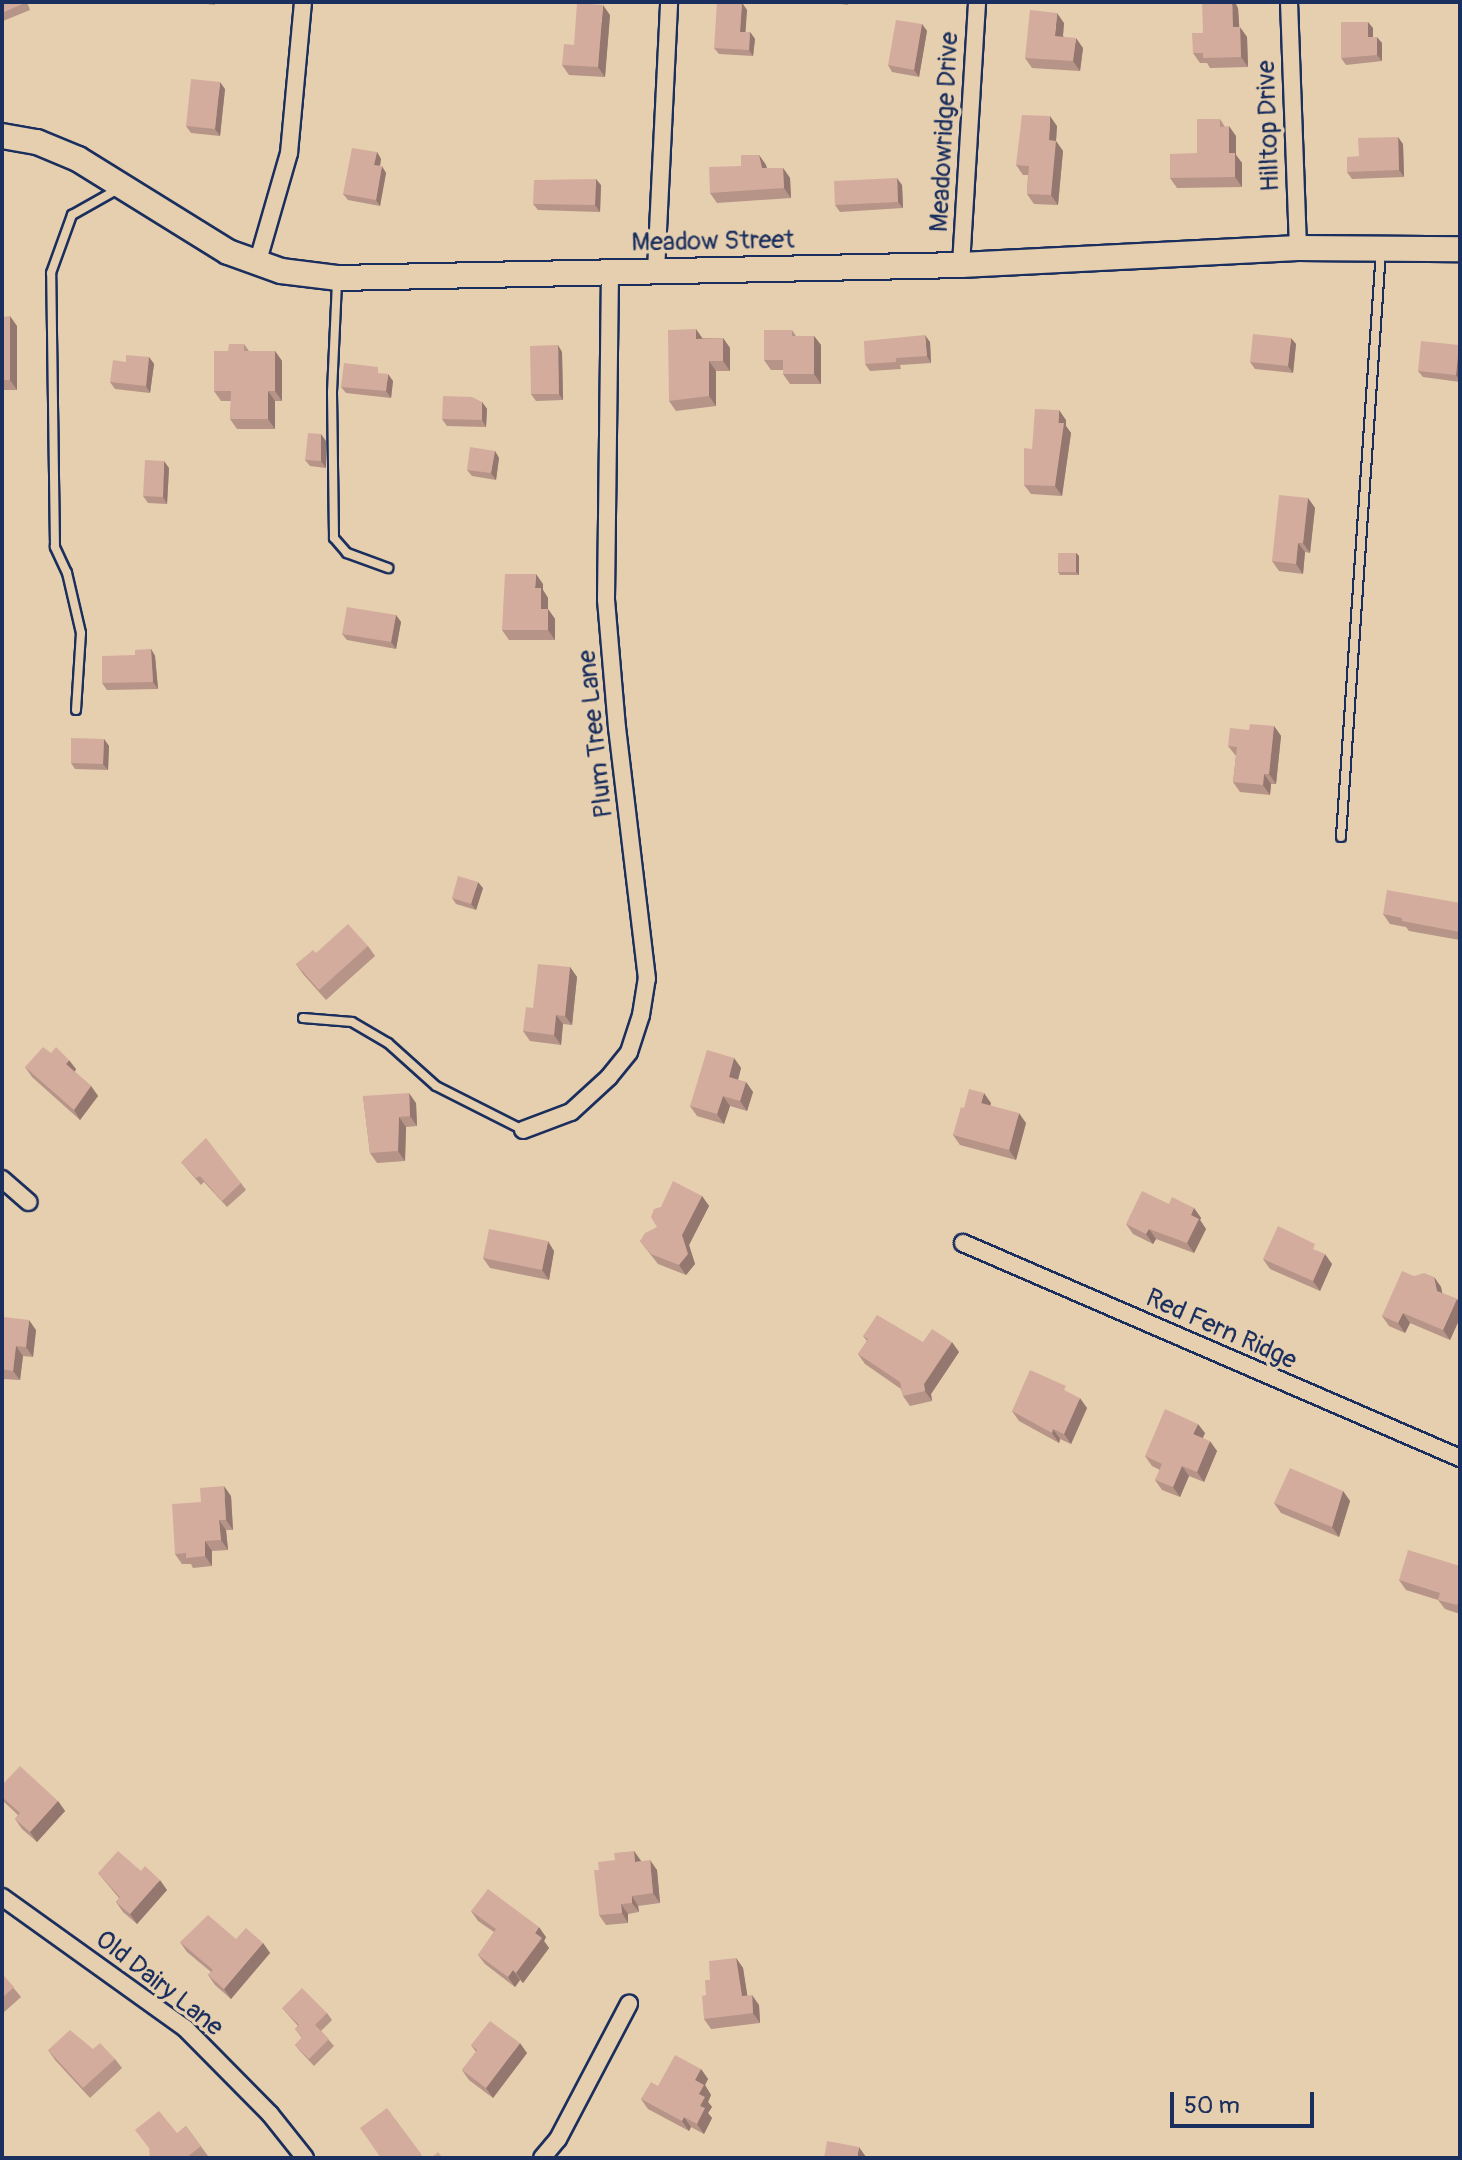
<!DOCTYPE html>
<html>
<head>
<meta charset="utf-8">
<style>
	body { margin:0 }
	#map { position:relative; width:1462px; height:2160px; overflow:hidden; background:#e6cfaf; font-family:Pangolin,sans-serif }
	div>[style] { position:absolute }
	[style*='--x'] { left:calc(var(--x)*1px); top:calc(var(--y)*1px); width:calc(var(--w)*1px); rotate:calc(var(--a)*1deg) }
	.roads { filter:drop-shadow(2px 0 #1b2f5e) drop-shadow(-2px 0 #1b2f5e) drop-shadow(0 2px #1b2f5e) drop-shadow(0 -2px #1b2f5e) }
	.lane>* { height:8px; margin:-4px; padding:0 4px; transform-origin:4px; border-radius:4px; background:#e6cfaf }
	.street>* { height:16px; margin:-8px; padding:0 8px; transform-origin:8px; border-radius:8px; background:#e6cfaf }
	.secondary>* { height:24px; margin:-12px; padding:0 12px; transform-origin:12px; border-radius:12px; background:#e6cfaf }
	.wall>* { inset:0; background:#b69488 }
	.shaded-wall>* { inset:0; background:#94786f }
	.building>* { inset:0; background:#d4ac9e }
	span { translate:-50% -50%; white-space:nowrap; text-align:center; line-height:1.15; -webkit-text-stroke:7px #e6cfaf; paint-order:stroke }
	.street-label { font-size:26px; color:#1b2f5e }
	.frame { position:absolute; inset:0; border:4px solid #1b2f5e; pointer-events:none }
	.scale { position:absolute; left:1170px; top:2092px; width:144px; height:36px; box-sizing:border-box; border:4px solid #1b2f5e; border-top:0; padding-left:10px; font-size:24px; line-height:28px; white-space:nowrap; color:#1b2f5e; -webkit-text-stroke:6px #e6cfaf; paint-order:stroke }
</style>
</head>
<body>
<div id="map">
	<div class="roads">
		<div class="lane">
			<i style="--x:337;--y:282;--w:111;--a:92.6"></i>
			<i style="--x:332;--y:393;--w:145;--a:89.2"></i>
			<i style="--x:334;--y:538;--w:20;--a:49"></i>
			<i style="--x:347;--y:553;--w:44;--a:20.1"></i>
			<i style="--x:76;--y:710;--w:77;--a:-86.3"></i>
			<i style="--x:81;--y:633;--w:62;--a:-103.1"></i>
			<i style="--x:67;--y:573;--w:29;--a:-115"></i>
			<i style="--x:55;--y:547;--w:274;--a:-90.8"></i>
			<i style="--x:51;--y:273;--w:62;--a:-70.1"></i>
			<i style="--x:72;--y:215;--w:55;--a:-29.4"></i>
			<i style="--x:1341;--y:837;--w:588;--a:-86.1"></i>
			<i style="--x:303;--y:1018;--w:49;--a:4.7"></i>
			<i style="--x:352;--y:1022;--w:42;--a:30.3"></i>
			<i style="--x:388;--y:1043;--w:64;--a:41.9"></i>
			<i style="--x:436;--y:1086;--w:97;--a:26.8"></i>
		</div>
		<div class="street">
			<i style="--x:1289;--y:2;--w:246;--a:87.9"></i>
			<i style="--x:257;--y:264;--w:116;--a:-73.9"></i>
			<i style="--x:289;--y:153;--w:152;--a:-84.7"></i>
			<i style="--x:961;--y:265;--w:263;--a:-86.5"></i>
			<i style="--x:656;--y:271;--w:269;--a:-87.2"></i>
			<i style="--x:523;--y:1130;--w:51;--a:-20.6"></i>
			<i style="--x:571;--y:1112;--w:52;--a:-42.6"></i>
			<i style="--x:609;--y:1077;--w:32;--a:-51"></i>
			<i style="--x:629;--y:1052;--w:39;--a:-72"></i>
			<i style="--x:641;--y:1015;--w:36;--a:-81"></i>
			<i style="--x:647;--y:979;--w:253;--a:-96.8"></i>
			<i style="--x:617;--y:728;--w:129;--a:-94.9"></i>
			<i style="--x:606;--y:599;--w:327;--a:-89.3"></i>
			<i style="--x:2;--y:1179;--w:35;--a:41"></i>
			<i style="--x:963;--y:1243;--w:542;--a:23.39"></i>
			<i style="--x:2;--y:1897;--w:225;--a:35.6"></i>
			<i style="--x:185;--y:2028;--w:121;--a:45.3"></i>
			<i style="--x:270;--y:2114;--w:56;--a:51.5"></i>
			<i style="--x:542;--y:2158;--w:25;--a:-50"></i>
			<i style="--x:558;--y:2139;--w:153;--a:-62.3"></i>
		</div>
		<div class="secondary">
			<i style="--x:2;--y:136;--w:36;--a:10"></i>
			<i style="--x:37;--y:142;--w:44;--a:22.5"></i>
			<i style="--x:78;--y:159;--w:176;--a:31.8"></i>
			<i style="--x:228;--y:252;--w:56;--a:19.7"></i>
			<i style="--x:281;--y:271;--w:56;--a:7.1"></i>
			<i style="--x:337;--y:278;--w:624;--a:-1.19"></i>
			<i style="--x:961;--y:265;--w:337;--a:-2.9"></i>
			<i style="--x:1298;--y:248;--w:162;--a:0.4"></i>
		</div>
	</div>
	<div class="wall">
		<i style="clip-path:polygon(2px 2px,27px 2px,30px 10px,3px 21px,2px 19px)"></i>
		<i style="clip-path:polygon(189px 2px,215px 2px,215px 5px)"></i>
		<i style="clip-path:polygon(833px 2px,849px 2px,848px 5px,834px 3px)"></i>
		<i style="clip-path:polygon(742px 3px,747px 10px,745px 32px,750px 32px,755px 39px,753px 56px,719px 54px,714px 48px)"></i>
		<i style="clip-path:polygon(1238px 8px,1239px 27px,1247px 37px,1248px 67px,1210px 68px,1207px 63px,1200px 63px,1193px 53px,1203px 33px)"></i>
		<i style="clip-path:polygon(610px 15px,605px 77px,569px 75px,562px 65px,574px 45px)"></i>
		<i style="clip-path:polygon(1064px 23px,1063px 36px,1083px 48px,1080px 71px,1032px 68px,1025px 58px)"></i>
		<i style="clip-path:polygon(922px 24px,927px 31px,919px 77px,892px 72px,888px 65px)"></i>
		<i style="clip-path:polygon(1373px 28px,1373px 37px,1382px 43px,1382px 61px,1346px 65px,1341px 58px)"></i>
		<i style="clip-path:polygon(225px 89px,220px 136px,191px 133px,186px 126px)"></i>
		<i style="clip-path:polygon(1220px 119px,1225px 127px,1236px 136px,1236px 155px,1242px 163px,1242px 187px,1177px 188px,1170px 178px,1197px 153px)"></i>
		<i style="clip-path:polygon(1057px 126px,1056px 141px,1063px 151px,1058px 205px,1034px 204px,1027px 194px,1028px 175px,1023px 175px,1016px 165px)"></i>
		<i style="clip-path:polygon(1403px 144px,1404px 177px,1352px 179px,1347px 172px,1359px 156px)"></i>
		<i style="clip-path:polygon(377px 152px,381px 159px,380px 166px,386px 173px,380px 206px,348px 200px,343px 194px)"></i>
		<i style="clip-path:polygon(759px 155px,766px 165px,767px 168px,783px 168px,790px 178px,791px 198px,717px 203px,710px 193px,741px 166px)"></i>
		<i style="clip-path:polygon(601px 185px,600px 212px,538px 210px,533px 204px)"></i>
		<i style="clip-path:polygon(902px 185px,903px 208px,840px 212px,835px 205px)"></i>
		<i style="clip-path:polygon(2px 317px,17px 326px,17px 390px,2px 390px)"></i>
		<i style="clip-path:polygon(792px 330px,796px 336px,814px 336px,821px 345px,821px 384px,790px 384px,783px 374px,783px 370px,771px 370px,764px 360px)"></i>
		<i style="clip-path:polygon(703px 338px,723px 338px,730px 348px,730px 371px,716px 371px,716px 406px,676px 411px,669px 401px)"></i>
		<i style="clip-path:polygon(930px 342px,931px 363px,900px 365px,901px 369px,870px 371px,865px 364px)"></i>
		<i style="clip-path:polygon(244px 344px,249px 351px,275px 351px,282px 361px,282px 401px,275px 401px,275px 429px,237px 429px,230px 419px,231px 401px,221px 401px,214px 391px,228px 351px)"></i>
		<i style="clip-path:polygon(1296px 344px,1293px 373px,1255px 369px,1250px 362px)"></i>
		<i style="clip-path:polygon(1459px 345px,1460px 382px,1423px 377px,1418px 371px)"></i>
		<i style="clip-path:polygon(562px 352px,563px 400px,536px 401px,531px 394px)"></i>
		<i style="clip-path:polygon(149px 357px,154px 364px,150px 393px,115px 389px,110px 382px,126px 362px)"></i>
		<i style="clip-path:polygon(393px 381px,391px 398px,346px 393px,341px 387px)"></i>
		<i style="clip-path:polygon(482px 402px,487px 409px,486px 427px,447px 426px,442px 419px)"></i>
		<i style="clip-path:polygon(1066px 420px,1066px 426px,1071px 433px,1062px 496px,1031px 494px,1024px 485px,1032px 449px)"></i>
		<i style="clip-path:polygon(326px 441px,326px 468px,310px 466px,305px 460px)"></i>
		<i style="clip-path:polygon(495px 451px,499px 458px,496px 480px,472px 476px,467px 470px)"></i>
		<i style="clip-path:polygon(169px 468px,167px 504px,148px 503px,143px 496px)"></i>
		<i style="clip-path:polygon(1308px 498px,1315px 508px,1310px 553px,1305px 552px,1303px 574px,1279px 571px,1272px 561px)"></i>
		<i style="clip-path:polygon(1076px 553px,1079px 556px,1079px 575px,1060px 575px,1058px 572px)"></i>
		<i style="clip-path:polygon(543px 584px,543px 590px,548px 598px,548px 609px,555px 619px,555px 640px,509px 640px,502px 630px)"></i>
		<i style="clip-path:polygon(396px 615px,401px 622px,396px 649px,347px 640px,342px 634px)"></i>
		<i style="clip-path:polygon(151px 649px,155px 656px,158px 689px,107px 690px,102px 683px,135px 655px)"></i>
		<i style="clip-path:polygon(1274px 726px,1281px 736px,1276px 784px,1271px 784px,1270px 795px,1240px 792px,1233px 782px,1236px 756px,1228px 746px,1249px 730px)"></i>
		<i style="clip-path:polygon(104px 739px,109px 746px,108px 770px,75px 769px,71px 763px)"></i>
		<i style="clip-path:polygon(483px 888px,476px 910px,456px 904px,452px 898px)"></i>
		<i style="clip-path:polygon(1460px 903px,1460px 940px,1409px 931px,1406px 927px,1390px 924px,1383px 914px)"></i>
		<i style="clip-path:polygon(368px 946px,375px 956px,326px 1000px,303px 974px,296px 964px,316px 953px)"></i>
		<i style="clip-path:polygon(570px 967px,577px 977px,572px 1025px,563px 1024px,561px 1045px,530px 1041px,523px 1031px,533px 1008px)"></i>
		<i style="clip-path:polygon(51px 1053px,76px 1069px,75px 1072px,91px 1086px,98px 1096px,80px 1120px,32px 1077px,25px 1067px)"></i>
		<i style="clip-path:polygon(734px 1058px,741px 1068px,738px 1080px,746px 1082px,753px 1092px,747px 1111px,730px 1106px,724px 1124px,697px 1116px,690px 1106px)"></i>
		<i style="clip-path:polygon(363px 1096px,416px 1103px,417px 1126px,406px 1127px,405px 1161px,377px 1163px,370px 1153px)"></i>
		<i style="clip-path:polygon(991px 1103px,990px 1105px,1026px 1123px,1016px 1160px,960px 1145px,953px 1135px,964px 1108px)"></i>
		<i style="clip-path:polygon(181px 1162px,241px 1183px,246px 1190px,227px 1207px,204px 1182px,201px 1185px)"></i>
		<i style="clip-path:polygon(702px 1196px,709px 1206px,689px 1245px,695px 1264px,686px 1275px,658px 1264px,640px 1241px)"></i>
		<i style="clip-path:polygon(1169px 1204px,1194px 1208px,1201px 1218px,1200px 1220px,1206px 1229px,1194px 1253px,1156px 1239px,1153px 1244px,1133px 1234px,1126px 1224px)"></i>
		<i style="clip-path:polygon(554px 1251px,549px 1280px,490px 1268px,483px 1258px)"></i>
		<i style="clip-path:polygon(1321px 1253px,1332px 1264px,1320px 1291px,1270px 1269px,1263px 1259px)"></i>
		<i style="clip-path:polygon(1414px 1276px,1434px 1277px,1441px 1287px,1442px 1293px,1457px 1299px,1460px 1304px,1460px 1318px,1450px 1340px,1410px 1323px,1405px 1333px,1389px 1326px,1382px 1316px)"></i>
		<i style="clip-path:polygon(2px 1328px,36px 1330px,33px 1357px,23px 1356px,20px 1380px,2px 1379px)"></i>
		<i style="clip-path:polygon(863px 1336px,923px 1342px,959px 1352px,931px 1394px,932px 1401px,910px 1406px,903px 1396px,901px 1389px,865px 1364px,858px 1354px,867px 1341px)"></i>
		<i style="clip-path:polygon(1071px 1394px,1087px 1408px,1071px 1444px,1060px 1439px,1059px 1443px,1019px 1421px,1012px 1411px)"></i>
		<i style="clip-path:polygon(1205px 1433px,1203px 1438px,1217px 1451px,1204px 1482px,1189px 1476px,1180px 1497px,1162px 1490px,1155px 1480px,1160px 1470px,1152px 1466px,1145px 1456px)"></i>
		<i style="clip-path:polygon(1343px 1491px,1350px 1501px,1339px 1537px,1281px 1513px,1274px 1503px)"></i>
		<i style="clip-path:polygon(231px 1496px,233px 1530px,226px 1530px,228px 1550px,212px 1551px,212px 1566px,193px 1568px,191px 1564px,182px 1564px,175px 1554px,201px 1502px)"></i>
		<i style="clip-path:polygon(1460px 1566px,1460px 1614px,1445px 1609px,1438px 1600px,1406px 1590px,1399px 1580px)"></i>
		<i style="clip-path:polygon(2px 1785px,58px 1801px,65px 1811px,37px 1842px,22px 1829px,15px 1819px,18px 1815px,2px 1800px)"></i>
		<i style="clip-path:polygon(634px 1851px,641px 1861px,657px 1870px,660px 1903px,638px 1906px,639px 1912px,628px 1914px,628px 1923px,606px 1925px,599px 1915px,599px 1870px)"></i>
		<i style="clip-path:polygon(141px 1871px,167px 1890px,137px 1924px,123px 1912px,116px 1902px,119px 1898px,98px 1873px)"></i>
		<i style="clip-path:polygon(471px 1911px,546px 1937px,544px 1941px,549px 1948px,523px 1983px,520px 1980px,515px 1987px,485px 1964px,478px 1955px,494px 1932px,478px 1921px)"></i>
		<i style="clip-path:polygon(236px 1939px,263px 1943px,270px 1953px,231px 1999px,215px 1985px,208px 1975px,211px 1972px,187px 1952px,180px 1942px)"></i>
		<i style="clip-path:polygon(736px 1958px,743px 1968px,747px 1995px,759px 2005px,760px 2023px,711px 2029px,704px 2019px,706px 1995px,710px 1980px)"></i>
		<i style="clip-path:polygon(2px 1974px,21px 1997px,2px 2014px)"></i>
		<i style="clip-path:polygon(282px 2008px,327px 2013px,332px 2020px,321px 2031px,334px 2046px,314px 2066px,300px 2051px,295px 2045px,302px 2038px,295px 2029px,298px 2026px)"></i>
		<i style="clip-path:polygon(471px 2045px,527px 2053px,493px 2098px,469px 2080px,462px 2070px,476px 2052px)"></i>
		<i style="clip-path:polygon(93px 2049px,115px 2059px,122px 2068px,90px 2098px,55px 2060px,48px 2050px)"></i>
		<i style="clip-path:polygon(701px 2069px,708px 2079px,705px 2085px,711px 2095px,708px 2102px,712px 2107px,708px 2113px,712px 2118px,704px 2134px,691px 2127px,689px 2131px,648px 2109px,641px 2099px,658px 2086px)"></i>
		<i style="clip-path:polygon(186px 2126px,208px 2156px,206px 2158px,150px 2158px)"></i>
	</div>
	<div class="shaded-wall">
		<i style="clip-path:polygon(1232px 2px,1235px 2px,1238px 8px,1240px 37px,1233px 27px)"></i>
		<i style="clip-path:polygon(742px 3px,747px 10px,745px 39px,740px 32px)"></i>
		<i style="clip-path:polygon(603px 5px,610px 15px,605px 77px,598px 67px)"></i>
		<i style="clip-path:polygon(1057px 13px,1064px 23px,1062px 46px,1055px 36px)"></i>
		<i style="clip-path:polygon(1368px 22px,1373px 28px,1373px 44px,1368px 37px)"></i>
		<i style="clip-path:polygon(922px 24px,927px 31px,919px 77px,914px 70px)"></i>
		<i style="clip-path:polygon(1240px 27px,1247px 37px,1248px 67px,1241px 57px)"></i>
		<i style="clip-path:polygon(750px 32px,755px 39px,753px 56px,749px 50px)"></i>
		<i style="clip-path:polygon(1377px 37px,1382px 43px,1382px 61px,1377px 55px)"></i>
		<i style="clip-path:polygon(1076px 38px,1083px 48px,1080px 71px,1073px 61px)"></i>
		<i style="clip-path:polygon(220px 82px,225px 89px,220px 136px,215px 129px)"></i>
		<i style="clip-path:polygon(1050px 116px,1057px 126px,1056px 141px,1063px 151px,1058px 205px,1051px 195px,1049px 140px)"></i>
		<i style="clip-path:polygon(1229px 126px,1236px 136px,1236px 155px,1242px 163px,1242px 187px,1235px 177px,1229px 153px)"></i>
		<i style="clip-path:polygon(1398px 137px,1403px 144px,1404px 177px,1399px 170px)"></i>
		<i style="clip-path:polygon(377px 152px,381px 159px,379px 172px,374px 165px)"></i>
		<i style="clip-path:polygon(759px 155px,766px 165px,769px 178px,762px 168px)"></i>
		<i style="clip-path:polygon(382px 166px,386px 173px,380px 206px,376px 200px)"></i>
		<i style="clip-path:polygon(783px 168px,790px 178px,791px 198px,784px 188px)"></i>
		<i style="clip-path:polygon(897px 178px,902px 185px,903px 208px,898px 202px)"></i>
		<i style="clip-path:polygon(596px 179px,601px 185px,600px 212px,595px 205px)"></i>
		<i style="clip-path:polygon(10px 316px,17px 326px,17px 390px,10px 380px)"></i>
		<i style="clip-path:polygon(696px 329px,703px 339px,696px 339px)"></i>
		<i style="clip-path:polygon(925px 335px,930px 342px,931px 363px,927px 356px)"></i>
		<i style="clip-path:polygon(814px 336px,821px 345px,821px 384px,814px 374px)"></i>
		<i style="clip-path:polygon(723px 338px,730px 348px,730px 371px,723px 361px)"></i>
		<i style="clip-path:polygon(1291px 338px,1296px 344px,1293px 373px,1288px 366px)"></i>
		<i style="clip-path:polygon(558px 345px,562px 352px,563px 400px,559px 394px)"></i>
		<i style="clip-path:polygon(1459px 345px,1460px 346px,1460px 381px,1456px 375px)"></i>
		<i style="clip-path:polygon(275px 351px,282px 361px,282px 401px,275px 391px)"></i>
		<i style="clip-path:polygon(149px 357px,154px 364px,150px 393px,146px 386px)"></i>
		<i style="clip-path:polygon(709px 361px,716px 371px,716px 406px,709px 396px)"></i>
		<i style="clip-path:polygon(388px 374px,393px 381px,391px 398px,386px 391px)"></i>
		<i style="clip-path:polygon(268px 391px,275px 401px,275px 429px,268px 419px)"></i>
		<i style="clip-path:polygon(482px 402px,487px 409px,486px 427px,482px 420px)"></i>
		<i style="clip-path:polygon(1059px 410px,1066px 420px,1066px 426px,1071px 433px,1062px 496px,1055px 486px)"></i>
		<i style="clip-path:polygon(321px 434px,326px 441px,326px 468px,321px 461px)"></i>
		<i style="clip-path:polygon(495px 451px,499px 458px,496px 480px,491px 473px)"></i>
		<i style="clip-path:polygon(164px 461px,169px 468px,167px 504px,163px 497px)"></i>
		<i style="clip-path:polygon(1308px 498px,1315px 508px,1310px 553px,1303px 543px)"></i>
		<i style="clip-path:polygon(1298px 543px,1305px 552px,1303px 574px,1296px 564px)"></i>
		<i style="clip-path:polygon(1076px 553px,1079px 556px,1079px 575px,1076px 572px)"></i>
		<i style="clip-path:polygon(536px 574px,543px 584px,543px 590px,548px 598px,548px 619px,541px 609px,535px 588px)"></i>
		<i style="clip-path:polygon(548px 609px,555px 619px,555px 640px,548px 630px)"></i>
		<i style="clip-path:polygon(396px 615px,401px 622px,396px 649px,391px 642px)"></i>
		<i style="clip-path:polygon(151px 649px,155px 656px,158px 689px,153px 682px)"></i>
		<i style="clip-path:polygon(1274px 726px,1281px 736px,1276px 784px,1269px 774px)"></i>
		<i style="clip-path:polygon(104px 739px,109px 746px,108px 770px,103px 764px)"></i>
		<i style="clip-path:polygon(1264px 774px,1271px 784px,1270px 795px,1263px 785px)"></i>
		<i style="clip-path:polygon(478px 882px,483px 888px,476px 910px,471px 904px)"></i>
		<i style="clip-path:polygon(570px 967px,577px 977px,572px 1025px,565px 1016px)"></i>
		<i style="clip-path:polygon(556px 1015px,563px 1024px,561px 1045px,554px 1035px)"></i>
		<i style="clip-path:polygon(734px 1058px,741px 1068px,736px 1087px,729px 1077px)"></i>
		<i style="clip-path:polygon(69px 1060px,76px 1069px,73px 1074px,66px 1064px)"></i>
		<i style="clip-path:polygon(746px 1082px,753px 1092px,747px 1111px,740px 1101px)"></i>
		<i style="clip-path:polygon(91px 1086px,98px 1096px,80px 1120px,74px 1110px)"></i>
		<i style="clip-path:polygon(409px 1093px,416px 1103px,417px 1126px,410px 1116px)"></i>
		<i style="clip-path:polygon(984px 1093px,991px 1103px,988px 1113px,981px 1103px)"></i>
		<i style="clip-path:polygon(723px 1096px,730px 1106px,724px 1124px,717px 1114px)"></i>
		<i style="clip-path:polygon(1019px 1113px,1026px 1123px,1016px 1160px,1009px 1150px)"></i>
		<i style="clip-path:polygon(399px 1117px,406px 1127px,405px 1161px,398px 1151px)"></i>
		<i style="clip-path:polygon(702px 1196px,709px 1206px,689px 1245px,695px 1264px,686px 1275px,679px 1265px,682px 1235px)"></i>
		<i style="clip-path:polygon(1194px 1208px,1201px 1218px,1200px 1220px,1206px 1229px,1194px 1253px,1187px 1243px,1191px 1215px)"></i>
		<i style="clip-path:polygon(1149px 1229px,1156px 1239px,1153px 1244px,1146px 1234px)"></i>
		<i style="clip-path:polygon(548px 1241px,554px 1251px,549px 1280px,542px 1270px)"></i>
		<i style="clip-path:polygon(1325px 1254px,1332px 1264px,1320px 1291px,1313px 1281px)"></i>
		<i style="clip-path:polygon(1434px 1277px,1441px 1287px,1444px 1301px,1437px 1291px)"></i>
		<i style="clip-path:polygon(1457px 1299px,1460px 1304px,1460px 1318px,1450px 1340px,1443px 1330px)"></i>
		<i style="clip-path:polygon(1403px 1313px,1410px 1323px,1405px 1333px,1398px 1323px)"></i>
		<i style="clip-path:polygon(29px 1320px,36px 1330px,33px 1357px,26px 1347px)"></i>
		<i style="clip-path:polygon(952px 1342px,959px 1352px,931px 1394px,932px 1401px,925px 1391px,924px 1384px)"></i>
		<i style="clip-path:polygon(16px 1346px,23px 1356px,20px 1380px,13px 1371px)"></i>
		<i style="clip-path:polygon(1080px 1398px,1087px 1408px,1071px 1444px,1064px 1434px)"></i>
		<i style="clip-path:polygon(1198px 1424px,1205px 1433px,1200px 1443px,1193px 1434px)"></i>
		<i style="clip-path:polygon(1053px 1429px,1060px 1439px,1059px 1443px,1052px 1433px)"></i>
		<i style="clip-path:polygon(1210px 1441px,1217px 1451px,1204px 1482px,1197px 1472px)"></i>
		<i style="clip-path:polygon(1182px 1466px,1189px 1476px,1180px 1497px,1173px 1487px)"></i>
		<i style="clip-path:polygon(224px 1486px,231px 1496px,233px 1530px,226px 1520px)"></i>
		<i style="clip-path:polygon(1343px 1491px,1350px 1501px,1339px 1537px,1332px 1527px)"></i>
		<i style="clip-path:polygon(219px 1520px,226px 1530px,228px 1550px,221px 1540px)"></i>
		<i style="clip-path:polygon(205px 1541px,212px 1551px,212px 1566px,205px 1556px)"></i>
		<i style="clip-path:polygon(58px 1801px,65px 1811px,37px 1842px,30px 1832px)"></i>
		<i style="clip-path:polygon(634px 1851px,641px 1861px,635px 1862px)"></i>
		<i style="clip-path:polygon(650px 1860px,657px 1870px,660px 1903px,653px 1893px)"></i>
		<i style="clip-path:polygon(160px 1880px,167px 1890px,137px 1924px,130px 1914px)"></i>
		<i style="clip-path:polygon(632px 1896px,638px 1906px,639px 1912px,632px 1903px)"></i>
		<i style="clip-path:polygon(621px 1904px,628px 1914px,628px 1923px,622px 1913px)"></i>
		<i style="clip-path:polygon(539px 1927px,546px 1937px,544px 1941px,549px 1948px,523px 1983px,516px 1973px,535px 1933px)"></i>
		<i style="clip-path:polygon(263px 1943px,270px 1953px,231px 1999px,224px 1989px)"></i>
		<i style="clip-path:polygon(736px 1958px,743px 1968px,749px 2006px,742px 1996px)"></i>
		<i style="clip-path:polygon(513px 1970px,520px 1980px,515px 1987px,508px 1977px)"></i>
		<i style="clip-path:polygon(752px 1995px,759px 2005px,760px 2023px,753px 2013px)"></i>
		<i style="clip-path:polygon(520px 2043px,527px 2053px,493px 2098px,486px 2088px)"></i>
		<i style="clip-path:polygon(701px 2069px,708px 2079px,705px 2085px,711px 2095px,708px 2102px,712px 2107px,708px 2113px,712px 2118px,704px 2134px,697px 2124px,700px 2106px,699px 2094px,695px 2080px)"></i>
		<i style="clip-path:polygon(684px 2117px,691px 2127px,689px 2131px,682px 2121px)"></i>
		<i style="clip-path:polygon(859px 2147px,866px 2157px,866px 2158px,857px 2158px)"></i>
	</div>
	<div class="building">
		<i style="clip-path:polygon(2px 2px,25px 2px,25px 3px,2px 13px)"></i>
		<i style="clip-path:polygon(717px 2px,742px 3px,740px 32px,750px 32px,749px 50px,714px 48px)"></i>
		<i style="clip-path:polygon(1202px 2px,1232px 2px,1233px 27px,1240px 27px,1241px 57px,1203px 58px,1203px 53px,1193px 53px,1192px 33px,1203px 33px)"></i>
		<i style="clip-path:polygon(577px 3px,603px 5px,598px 67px,562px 65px,564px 44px,574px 45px)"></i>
		<i style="clip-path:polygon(1030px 10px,1057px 13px,1055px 36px,1076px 38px,1073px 61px,1025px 58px)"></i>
		<i style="clip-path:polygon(896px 20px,922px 24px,914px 70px,888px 65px)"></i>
		<i style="clip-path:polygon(1341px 22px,1368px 22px,1368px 37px,1377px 37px,1377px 55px,1341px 58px)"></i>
		<i style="clip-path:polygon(191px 79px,220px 82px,215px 129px,186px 126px)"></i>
		<i style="clip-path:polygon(1022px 115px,1050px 116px,1049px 140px,1056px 141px,1051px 195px,1027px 194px,1029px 166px,1016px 165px)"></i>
		<i style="clip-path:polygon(1197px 119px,1220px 119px,1220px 127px,1229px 126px,1229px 153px,1235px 153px,1235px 177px,1170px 178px,1170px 154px,1197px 153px)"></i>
		<i style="clip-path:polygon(1398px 137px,1399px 170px,1347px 172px,1347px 157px,1359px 156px,1358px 138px)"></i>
		<i style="clip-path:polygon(352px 148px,377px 152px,374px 165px,382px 166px,376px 200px,343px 194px)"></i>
		<i style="clip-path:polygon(741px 155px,759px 155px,762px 168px,783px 168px,784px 188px,710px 193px,709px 167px,741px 166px)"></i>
		<i style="clip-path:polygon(897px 178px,898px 202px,835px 205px,834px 181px)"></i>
		<i style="clip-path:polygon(596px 179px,595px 205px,533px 204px,534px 180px)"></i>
		<i style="clip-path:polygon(10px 316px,10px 380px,2px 380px,2px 317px)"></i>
		<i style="clip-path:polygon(696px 329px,696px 339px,723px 338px,723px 361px,709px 361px,709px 396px,669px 401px,668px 330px)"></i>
		<i style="clip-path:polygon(764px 330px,792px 330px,792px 336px,814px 336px,814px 374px,783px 374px,783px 360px,764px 360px)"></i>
		<i style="clip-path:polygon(1253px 334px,1291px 338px,1288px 366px,1250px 362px)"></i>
		<i style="clip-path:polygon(925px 335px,927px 356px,896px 358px,896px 362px,865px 364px,864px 341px)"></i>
		<i style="clip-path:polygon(1421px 341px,1459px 345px,1456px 375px,1418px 371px)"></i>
		<i style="clip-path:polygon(229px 344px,244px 344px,244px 351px,275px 351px,275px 391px,268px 391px,268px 419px,230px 419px,231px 391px,214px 391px,214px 351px,228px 351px)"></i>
		<i style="clip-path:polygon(558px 345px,559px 394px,531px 394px,530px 346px)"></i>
		<i style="clip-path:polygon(126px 355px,149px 357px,146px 386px,110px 382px,113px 360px,126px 362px)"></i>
		<i style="clip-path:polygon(344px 363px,378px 367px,378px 373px,388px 374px,386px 391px,341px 387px)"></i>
		<i style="clip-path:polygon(443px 396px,472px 397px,482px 402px,482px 420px,442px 419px)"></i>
		<i style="clip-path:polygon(1035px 409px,1059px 410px,1058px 423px,1064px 423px,1055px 486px,1024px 485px,1024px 448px,1032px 449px)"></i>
		<i style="clip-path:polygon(308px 433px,321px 434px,321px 461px,305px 460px)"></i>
		<i style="clip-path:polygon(470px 447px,495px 451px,491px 473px,467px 470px)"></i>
		<i style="clip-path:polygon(145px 460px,164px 461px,163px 497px,143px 496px)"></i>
		<i style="clip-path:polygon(1279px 495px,1308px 498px,1303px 543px,1298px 543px,1296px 564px,1272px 561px)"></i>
		<i style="clip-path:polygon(1058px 553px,1076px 553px,1076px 572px,1058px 572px)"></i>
		<i style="clip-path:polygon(505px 574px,536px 574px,535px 588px,541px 588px,541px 609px,548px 609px,548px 630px,502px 630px)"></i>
		<i style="clip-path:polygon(347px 607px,396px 615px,391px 642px,342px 634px)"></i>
		<i style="clip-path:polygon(151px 649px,153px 682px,102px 683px,102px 656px,135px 655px,135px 650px)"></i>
		<i style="clip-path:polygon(1250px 724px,1274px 726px,1269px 774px,1264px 774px,1263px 785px,1233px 782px,1237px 747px,1228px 746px,1230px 728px,1249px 730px)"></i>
		<i style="clip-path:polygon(71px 738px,104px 739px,103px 764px,71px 763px)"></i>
		<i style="clip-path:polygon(458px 876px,478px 882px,471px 904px,452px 898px)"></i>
		<i style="clip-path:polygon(1387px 890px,1460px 903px,1460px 932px,1402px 921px,1402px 918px,1383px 914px)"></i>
		<i style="clip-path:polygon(348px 924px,368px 946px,319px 990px,296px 964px,313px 950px,316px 953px)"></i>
		<i style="clip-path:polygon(538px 964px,570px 967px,565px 1016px,556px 1015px,554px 1035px,523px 1031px,526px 1007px,533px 1008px)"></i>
		<i style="clip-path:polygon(43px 1047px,51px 1053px,56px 1047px,69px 1060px,66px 1064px,91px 1086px,74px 1110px,25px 1067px)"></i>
		<i style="clip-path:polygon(707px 1050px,734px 1058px,729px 1077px,746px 1082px,740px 1101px,723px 1096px,717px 1114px,690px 1106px)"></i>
		<i style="clip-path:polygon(969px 1089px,984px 1093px,981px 1103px,1019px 1113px,1009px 1150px,953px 1135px,961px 1107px,964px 1108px)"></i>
		<i style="clip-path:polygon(409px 1093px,410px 1116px,399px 1117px,398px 1151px,370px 1153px,363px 1096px)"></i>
		<i style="clip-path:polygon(206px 1138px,241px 1183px,222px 1201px,200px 1176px,196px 1178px,181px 1162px)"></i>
		<i style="clip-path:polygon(673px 1181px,702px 1196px,682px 1235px,688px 1254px,679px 1265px,651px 1254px,640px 1241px,645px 1233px,657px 1227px,651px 1217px,654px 1209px,661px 1207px)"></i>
		<i style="clip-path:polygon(1142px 1191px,1169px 1204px,1172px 1197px,1194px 1208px,1191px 1215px,1199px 1219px,1187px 1243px,1149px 1229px,1146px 1234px,1126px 1224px)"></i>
		<i style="clip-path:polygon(1278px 1226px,1315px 1244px,1313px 1249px,1325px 1254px,1313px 1281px,1263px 1259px)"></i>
		<i style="clip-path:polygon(489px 1229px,548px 1241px,542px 1270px,483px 1258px)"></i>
		<i style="clip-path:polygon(1402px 1271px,1414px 1276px,1424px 1273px,1434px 1277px,1437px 1291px,1457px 1299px,1443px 1330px,1403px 1313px,1398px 1323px,1382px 1316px)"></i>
		<i style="clip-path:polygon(877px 1315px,923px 1342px,932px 1329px,952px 1342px,924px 1384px,925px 1391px,903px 1396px,900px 1382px,858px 1354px,868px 1339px,863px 1336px)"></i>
		<i style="clip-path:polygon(4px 1317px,29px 1320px,26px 1347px,16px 1346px,13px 1371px,2px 1369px,2px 1328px,3px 1328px)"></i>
		<i style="clip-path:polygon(1030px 1370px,1066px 1386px,1064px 1390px,1080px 1398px,1064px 1434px,1053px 1429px,1052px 1433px,1012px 1411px)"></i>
		<i style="clip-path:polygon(1165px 1409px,1198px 1424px,1193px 1434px,1210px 1441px,1197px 1472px,1182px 1466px,1173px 1487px,1155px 1480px,1162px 1464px,1145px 1456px)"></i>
		<i style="clip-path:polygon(1290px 1468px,1343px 1491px,1332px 1527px,1274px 1503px)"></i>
		<i style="clip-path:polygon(224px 1486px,226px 1520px,219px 1520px,221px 1540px,205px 1541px,205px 1556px,186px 1558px,186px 1553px,175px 1554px,172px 1504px,201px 1502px,200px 1488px)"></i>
		<i style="clip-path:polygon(1408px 1550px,1460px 1566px,1460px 1596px,1457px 1605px,1438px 1600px,1440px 1593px,1399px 1580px)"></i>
		<i style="clip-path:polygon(20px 1766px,58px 1801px,30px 1832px,15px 1819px,20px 1813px,2px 1797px,2px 1785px)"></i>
		<i style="clip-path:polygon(118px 1851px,141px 1871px,145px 1866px,160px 1880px,130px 1914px,116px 1902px,120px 1897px,98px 1873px)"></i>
		<i style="clip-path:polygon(634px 1851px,635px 1862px,650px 1860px,653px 1893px,632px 1896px,632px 1903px,621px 1904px,622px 1913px,599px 1915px,594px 1870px,599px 1870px,598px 1862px,615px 1860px,614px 1853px)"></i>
		<i style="clip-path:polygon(488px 1889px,539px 1927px,535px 1933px,542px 1938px,516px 1973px,513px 1970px,508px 1977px,478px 1955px,496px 1929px,471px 1911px)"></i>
		<i style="clip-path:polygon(208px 1915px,236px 1939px,246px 1928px,263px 1943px,224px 1989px,208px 1975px,213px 1970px,180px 1942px)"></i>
		<i style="clip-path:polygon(736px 1958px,742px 1996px,752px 1995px,753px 2013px,704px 2019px,702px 1996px,706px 1995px,705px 1980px,710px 1980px,709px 1961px)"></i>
		<i style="clip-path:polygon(2px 1974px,14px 1987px,2px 1998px)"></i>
		<i style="clip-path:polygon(302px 1988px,327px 2013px,315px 2025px,329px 2039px,309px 2059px,295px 2045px,302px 2037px,295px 2029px,299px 2025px,282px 2008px)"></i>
		<i style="clip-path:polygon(490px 2021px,520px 2043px,486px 2088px,462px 2070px,477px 2050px,471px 2045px)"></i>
		<i style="clip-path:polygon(70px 2030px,93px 2049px,100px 2043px,115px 2059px,83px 2088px,48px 2050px)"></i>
		<i style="clip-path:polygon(675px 2055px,701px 2069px,695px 2080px,704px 2085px,699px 2094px,705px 2097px,700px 2106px,705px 2108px,697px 2124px,684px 2117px,682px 2121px,641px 2099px,651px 2082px,658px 2086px)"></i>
		<i style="clip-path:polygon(387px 2108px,422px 2155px,418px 2158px,381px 2158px,360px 2128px)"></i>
		<i style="clip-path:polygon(159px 2111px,177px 2133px,186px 2126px,201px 2146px,186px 2158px,150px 2158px,149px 2148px,135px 2130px)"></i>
		<i style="clip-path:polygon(827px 2141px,859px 2147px,857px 2158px,824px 2158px)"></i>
		<i style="clip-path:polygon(438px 2152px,443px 2158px,431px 2158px)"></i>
	</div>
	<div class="street-label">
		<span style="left:1269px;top:126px;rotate:-92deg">Hilltop Drive</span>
		<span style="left:945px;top:132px;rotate:-87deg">Meadowridge Drive</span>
		<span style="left:713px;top:242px;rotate:-1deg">Meadow Street</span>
		<span style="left:596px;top:734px;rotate:-96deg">Plum Tree Lane</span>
		<span style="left:1221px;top:1330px;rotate:24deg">Red Fern Ridge</span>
		<span style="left:159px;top:1984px;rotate:38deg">Old Dairy Lane</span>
	</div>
	<div class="frame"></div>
	<div class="scale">50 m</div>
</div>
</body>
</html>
